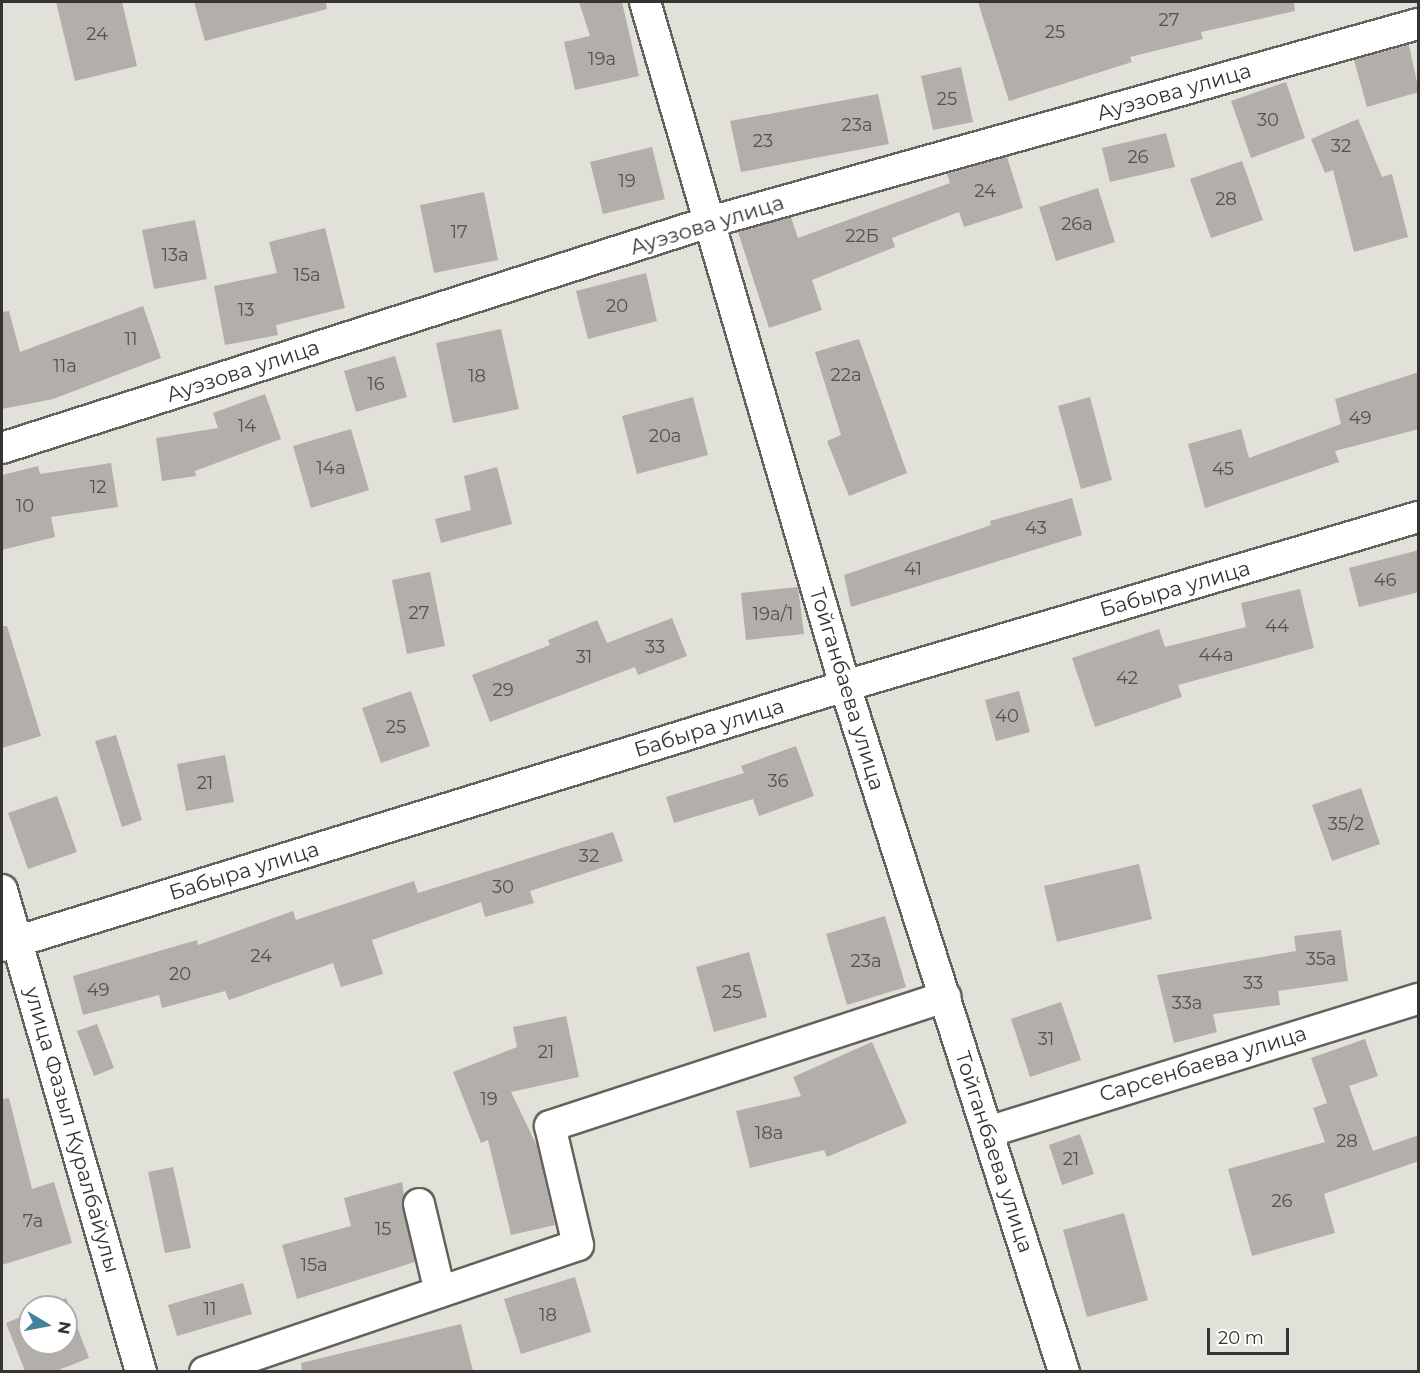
<!DOCTYPE html>
<html>
<head>
<meta charset="utf-8">
<style>
	body { margin:0 }
	#map { position:relative; width:1420px; height:1373px; overflow:hidden; background:#e1e0d9; font-family:Montserrat,sans-serif }
	div>[style] { position:absolute }
	[style*='--x'] { left:calc(var(--x)*1px); top:calc(var(--y)*1px); width:calc(var(--w)*1px); rotate:calc(var(--a)*1deg) }
	.building>* { inset:0; background:#b3aea9 }
	.roads { filter:drop-shadow(2px 0 #63625c) drop-shadow(-2px 0 #63625c) drop-shadow(0 2px #63625c) drop-shadow(0 -2px #63625c) }
	.street>* { height:30px; margin:-15px; padding:0 15px; transform-origin:15px; border-radius:15px; background:#fff }
	span { translate:-50% -50%; white-space:nowrap; text-align:center; line-height:1.15; -webkit-text-stroke:6px #fff; paint-order:stroke }
	.number-label { font-size:18px; color:#545250 }
	.number-label span { -webkit-text-stroke-width:0 }
	.street-label { font-size:21px; color:#353432 }
	.frame { position:absolute; inset:0; border:3px solid #353432; pointer-events:none }
	.north { position:absolute; left:18px; top:1295px; width:60px; height:60px; box-sizing:border-box; background:#fff; border:2px solid #aeaead; border-radius:50%; rotate:100deg; font-size:16px; font-weight:700; line-height:24px; text-align:center; color:#353432 }
	.north::after { content:''; display:block; margin:auto; width:21px; height:27px; background:#448398; clip-path:polygon(50% 0,100% 100%,50% 72%,0 100%) }
	.scale { position:absolute; left:1207px; top:1328px; width:82px; height:27px; box-sizing:border-box; border:3px solid #353432; border-top:0; padding-left:8px; font-size:18px; line-height:21px; white-space:nowrap; color:#353432; -webkit-text-stroke:4px #fff; paint-order:stroke }
</style>
</head>
<body>
<div id="map">
	<div class="building">
		<i style="clip-path:polygon(56px 2px,122px 2px,137px 66px,75px 81px)"></i>
		<i style="clip-path:polygon(194px 2px,326px 2px,327px 9px,205px 41px)"></i>
		<i style="clip-path:polygon(579px 2px,622px 2px,639px 76px,575px 90px,564px 42px,590px 36px)"></i>
		<i style="clip-path:polygon(978px 2px,1294px 2px,1295px 11px,1201px 32px,1203px 39px,1130px 57px,1132px 62px,1009px 101px)"></i>
		<i style="clip-path:polygon(1409px 45px,1419px 92px,1367px 107px,1354px 60px)"></i>
		<i style="clip-path:polygon(961px 67px,973px 122px,933px 130px,921px 76px)"></i>
		<i style="clip-path:polygon(1286px 82px,1305px 138px,1251px 158px,1231px 101px)"></i>
		<i style="clip-path:polygon(878px 94px,889px 144px,741px 172px,730px 121px)"></i>
		<i style="clip-path:polygon(1358px 119px,1382px 177px,1392px 174px,1408px 237px,1354px 252px,1333px 170px,1325px 173px,1311px 139px)"></i>
		<i style="clip-path:polygon(1166px 133px,1175px 167px,1110px 182px,1102px 148px)"></i>
		<i style="clip-path:polygon(652px 147px,665px 199px,603px 214px,590px 162px)"></i>
		<i style="clip-path:polygon(1007px 157px,1023px 208px,964px 227px,959px 212px,892px 238px,895px 247px,812px 280px,822px 310px,769px 328px,738px 232px,791px 217px,798px 238px,950px 183px,947px 174px)"></i>
		<i style="clip-path:polygon(1242px 161px,1263px 220px,1211px 238px,1190px 179px)"></i>
		<i style="clip-path:polygon(1098px 188px,1115px 242px,1056px 261px,1039px 207px)"></i>
		<i style="clip-path:polygon(484px 192px,498px 260px,434px 273px,420px 205px)"></i>
		<i style="clip-path:polygon(195px 220px,207px 279px,154px 289px,142px 230px)"></i>
		<i style="clip-path:polygon(325px 228px,345px 308px,276px 325px,278px 335px,225px 345px,214px 286px,277px 273px,269px 242px)"></i>
		<i style="clip-path:polygon(646px 273px,657px 321px,588px 339px,576px 291px)"></i>
		<i style="clip-path:polygon(143px 306px,161px 358px,53px 399px,2px 409px,2px 312px,9px 311px,20px 352px)"></i>
		<i style="clip-path:polygon(501px 329px,519px 409px,453px 423px,436px 343px)"></i>
		<i style="clip-path:polygon(859px 339px,907px 473px,849px 496px,827px 441px,841px 435px,815px 352px)"></i>
		<i style="clip-path:polygon(395px 356px,407px 397px,356px 412px,344px 371px)"></i>
		<i style="clip-path:polygon(1419px 372px,1419px 429px,1335px 451px,1339px 462px,1205px 508px,1188px 444px,1241px 429px,1249px 458px,1341px 424px,1335px 399px)"></i>
		<i style="clip-path:polygon(265px 394px,281px 439px,195px 471px,196px 476px,162px 481px,156px 438px,218px 428px,213px 413px)"></i>
		<i style="clip-path:polygon(693px 397px,708px 455px,637px 474px,622px 416px)"></i>
		<i style="clip-path:polygon(1090px 397px,1112px 480px,1081px 489px,1058px 406px)"></i>
		<i style="clip-path:polygon(351px 429px,369px 490px,311px 508px,293px 446px)"></i>
		<i style="clip-path:polygon(111px 463px,118px 507px,51px 517px,55px 537px,2px 550px,2px 475px,38px 466px,40px 474px)"></i>
		<i style="clip-path:polygon(497px 467px,512px 524px,441px 543px,435px 519px,471px 510px,464px 476px)"></i>
		<i style="clip-path:polygon(1072px 498px,1082px 535px,851px 607px,844px 575px,991px 525px,990px 521px)"></i>
		<i style="clip-path:polygon(1419px 550px,1419px 592px,1359px 607px,1349px 568px)"></i>
		<i style="clip-path:polygon(430px 572px,445px 646px,407px 654px,392px 580px)"></i>
		<i style="clip-path:polygon(798px 587px,804px 634px,746px 640px,741px 593px)"></i>
		<i style="clip-path:polygon(1300px 589px,1314px 648px,1178px 685px,1182px 697px,1095px 727px,1072px 658px,1159px 629px,1165px 647px,1246px 627px,1241px 603px)"></i>
		<i style="clip-path:polygon(672px 618px,687px 656px,638px 675px,635px 667px,490px 722px,472px 675px,550px 645px,548px 640px,597px 620px,607px 643px)"></i>
		<i style="clip-path:polygon(2px 626px,7px 626px,41px 736px,2px 748px)"></i>
		<i style="clip-path:polygon(411px 691px,430px 746px,381px 763px,362px 708px)"></i>
		<i style="clip-path:polygon(1019px 691px,1030px 732px,996px 741px,985px 700px)"></i>
		<i style="clip-path:polygon(116px 735px,142px 820px,122px 827px,95px 741px)"></i>
		<i style="clip-path:polygon(796px 746px,814px 796px,759px 816px,753px 799px,674px 823px,666px 797px,744px 773px,741px 766px)"></i>
		<i style="clip-path:polygon(225px 755px,234px 802px,186px 811px,177px 764px)"></i>
		<i style="clip-path:polygon(1361px 788px,1380px 844px,1332px 861px,1312px 805px)"></i>
		<i style="clip-path:polygon(57px 796px,77px 852px,28px 869px,8px 813px)"></i>
		<i style="clip-path:polygon(613px 832px,623px 861px,530px 891px,534px 903px,485px 917px,481px 902px,372px 940px,383px 974px,341px 987px,333px 963px,229px 1000px,225px 991px,162px 1008px,159px 995px,83px 1015px,73px 976px,197px 940px,198px 945px,293px 911px,296px 920px,414px 881px,418px 893px)"></i>
		<i style="clip-path:polygon(1139px 864px,1152px 919px,1057px 942px,1044px 886px)"></i>
		<i style="clip-path:polygon(885px 916px,906px 987px,847px 1005px,826px 934px)"></i>
		<i style="clip-path:polygon(1341px 930px,1348px 981px,1278px 991px,1280px 1005px,1213px 1014px,1217px 1032px,1174px 1043px,1157px 975px,1296px 951px,1294px 936px)"></i>
		<i style="clip-path:polygon(749px 952px,767px 1017px,714px 1032px,696px 967px)"></i>
		<i style="clip-path:polygon(1061px 1002px,1081px 1060px,1030px 1077px,1011px 1019px)"></i>
		<i style="clip-path:polygon(566px 1016px,579px 1077px,511px 1092px,537px 1146px,555px 1225px,511px 1235px,488px 1140px,481px 1143px,453px 1072px,517px 1047px,513px 1027px)"></i>
		<i style="clip-path:polygon(97px 1024px,114px 1068px,94px 1076px,77px 1031px)"></i>
		<i style="clip-path:polygon(1365px 1039px,1378px 1076px,1349px 1086px,1373px 1151px,1419px 1135px,1419px 1161px,1324px 1194px,1335px 1233px,1252px 1256px,1228px 1169px,1325px 1142px,1313px 1108px,1327px 1103px,1311px 1058px)"></i>
		<i style="clip-path:polygon(872px 1042px,907px 1123px,827px 1157px,824px 1150px,750px 1168px,736px 1111px,801px 1096px,793px 1077px)"></i>
		<i style="clip-path:polygon(9px 1098px,32px 1189px,54px 1182px,72px 1243px,2px 1265px,2px 1099px)"></i>
		<i style="clip-path:polygon(1080px 1134px,1094px 1174px,1062px 1185px,1049px 1145px)"></i>
		<i style="clip-path:polygon(173px 1167px,191px 1248px,165px 1253px,148px 1172px)"></i>
		<i style="clip-path:polygon(402px 1182px,415px 1262px,297px 1299px,282px 1245px,351px 1226px,344px 1198px)"></i>
		<i style="clip-path:polygon(1124px 1213px,1148px 1300px,1087px 1317px,1063px 1230px)"></i>
		<i style="clip-path:polygon(575px 1277px,591px 1332px,521px 1354px,504px 1299px)"></i>
		<i style="clip-path:polygon(243px 1283px,252px 1314px,177px 1336px,168px 1305px)"></i>
		<i style="clip-path:polygon(66px 1298px,89px 1358px,56px 1371px,25px 1371px,6px 1323px,30px 1313px,30px 1343px,66px 1343px,66px 1307px,44px 1307px)"></i>
		<i style="clip-path:polygon(461px 1324px,473px 1371px,302px 1371px,301px 1363px)"></i>
	</div>
	<div class="roads">
		<div class="street">
			<i style="--x:645;--y:2;--w:713;--a:73.7"></i>
			<i style="--x:845;--y:686;--w:720;--a:72.29"></i>
			<i style="--x:2;--y:448;--w:739;--a:-17.72"></i>
			<i style="--x:706;--y:223;--w:739;--a:-15.62"></i>
			<i style="--x:2;--y:890;--w:502;--a:73.91"></i>
			<i style="--x:2;--y:946;--w:882;--a:-17.14"></i>
			<i style="--x:845;--y:686;--w:597;--a:-16.43"></i>
			<i style="--x:988;--y:1132;--w:450;--a:-17.2"></i>
			<i style="--x:419;--y:1204;--w:90;--a:76.6"></i>
			<i style="--x:205;--y:1372;--w:394;--a:-18.8"></i>
			<i style="--x:578;--y:1245;--w:122;--a:-103.2"></i>
			<i style="--x:550;--y:1126;--w:416;--a:-18.1"></i>
		</div>
	</div>
	<div class="number-label">
		<span style="left:1169px;top:20px">27</span>
		<span style="left:1055px;top:32px">25</span>
		<span style="left:97px;top:34px">24</span>
		<span style="left:602px;top:59px">19а</span>
		<span style="left:947px;top:99px">25</span>
		<span style="left:1268px;top:120px">30</span>
		<span style="left:857px;top:125px">23а</span>
		<span style="left:763px;top:141px">23</span>
		<span style="left:1341px;top:146px">32</span>
		<span style="left:1138px;top:157px">26</span>
		<span style="left:627px;top:181px">19</span>
		<span style="left:985px;top:191px">24</span>
		<span style="left:1226px;top:199px">28</span>
		<span style="left:1077px;top:224px">26а</span>
		<span style="left:459px;top:232px">17</span>
		<span style="left:862px;top:236px">22Б</span>
		<span style="left:175px;top:255px">13а</span>
		<span style="left:307px;top:275px">15а</span>
		<span style="left:617px;top:306px">20</span>
		<span style="left:246px;top:310px">13</span>
		<span style="left:131px;top:339px">11</span>
		<span style="left:65px;top:366px">11а</span>
		<span style="left:846px;top:375px">22а</span>
		<span style="left:477px;top:376px">18</span>
		<span style="left:376px;top:384px">16</span>
		<span style="left:1360px;top:418px">49</span>
		<span style="left:247px;top:426px">14</span>
		<span style="left:665px;top:436px">20а</span>
		<span style="left:331px;top:468px">14а</span>
		<span style="left:1223px;top:469px">45</span>
		<span style="left:98px;top:487px">12</span>
		<span style="left:25px;top:506px">10</span>
		<span style="left:1036px;top:528px">43</span>
		<span style="left:913px;top:569px">41</span>
		<span style="left:1385px;top:580px">46</span>
		<span style="left:419px;top:613px">27</span>
		<span style="left:773px;top:614px">19а/1</span>
		<span style="left:1277px;top:626px">44</span>
		<span style="left:655px;top:647px">33</span>
		<span style="left:1216px;top:655px">44а</span>
		<span style="left:584px;top:657px">31</span>
		<span style="left:1127px;top:678px">42</span>
		<span style="left:503px;top:690px">29</span>
		<span style="left:1007px;top:716px">40</span>
		<span style="left:396px;top:727px">25</span>
		<span style="left:778px;top:781px">36</span>
		<span style="left:205px;top:783px">21</span>
		<span style="left:1346px;top:824px">35/2</span>
		<span style="left:589px;top:856px">32</span>
		<span style="left:503px;top:887px">30</span>
		<span style="left:261px;top:956px">24</span>
		<span style="left:1321px;top:959px">35а</span>
		<span style="left:866px;top:961px">23а</span>
		<span style="left:180px;top:974px">20</span>
		<span style="left:1253px;top:983px">33</span>
		<span style="left:98px;top:990px">49</span>
		<span style="left:732px;top:992px">25</span>
		<span style="left:1187px;top:1003px">33а</span>
		<span style="left:1046px;top:1039px">31</span>
		<span style="left:546px;top:1052px">21</span>
		<span style="left:489px;top:1099px">19</span>
		<span style="left:769px;top:1133px">18а</span>
		<span style="left:1347px;top:1141px">28</span>
		<span style="left:1071px;top:1159px">21</span>
		<span style="left:1282px;top:1201px">26</span>
		<span style="left:33px;top:1221px">7а</span>
		<span style="left:383px;top:1229px">15</span>
		<span style="left:314px;top:1265px">15а</span>
		<span style="left:210px;top:1309px">11</span>
		<span style="left:548px;top:1315px">18</span>
	</div>
	<div class="street-label">
		<span style="left:1174px;top:92px;rotate:-16deg">Ауэзова улица</span>
		<span style="left:707px;top:225px;rotate:-17deg">Ауэзова улица</span>
		<span style="left:243px;top:371px;rotate:-18deg">Ауэзова улица</span>
		<span style="left:1175px;top:589px;rotate:-16deg">Бабыра улица</span>
		<span style="left:847px;top:689px;rotate:73deg">Тойганбаева улица</span>
		<span style="left:709px;top:728px;rotate:-17deg">Бабыра улица</span>
		<span style="left:244px;top:871px;rotate:-17deg">Бабыра улица</span>
		<span style="left:1203px;top:1064px;rotate:-17deg">Сарсенбаева улица</span>
		<span style="left:72px;top:1130px;rotate:74deg">улица Фазыл Куралбайулы</span>
		<span style="left:994px;top:1152px;rotate:72deg">Тойганбаева улица</span>
	</div>
	<div class="frame"></div>
	<div class="north">N</div>
	<div class="scale">20 m</div>
</div>
</body>
</html>
